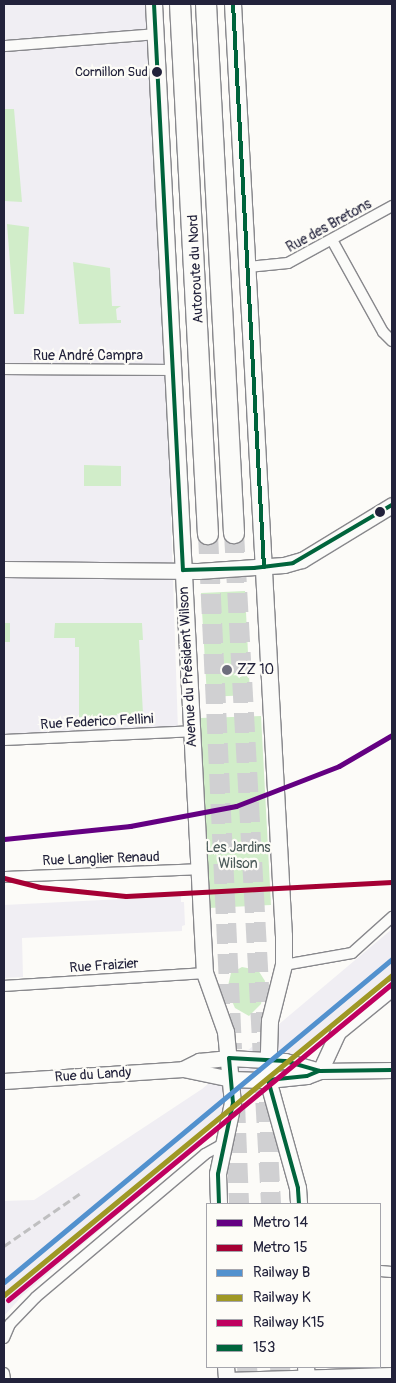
<!DOCTYPE html>
<html>
<head>
<meta charset="utf-8">
<style>
	body { margin:0 }
	#map { position:relative; width:396px; height:1383px; overflow:hidden; background:#fcfbf8; font-family:Pangolin,sans-serif }
	div>[style] { position:absolute }
	[style*='--x'] { left:calc(var(--x)*1px); top:calc(var(--y)*1px); width:calc(var(--w)*1px); rotate:calc(var(--a)*1deg) }
	.built>* { inset:0; background:#f0eef3 }
	.green>* { inset:0; background:#d1edc9 }
	.highway-tunnel>* { height:20px; margin-top:-10px; transform-origin:0; background:repeating-linear-gradient(90deg,#d0d0d2 0 20px,transparent 0 30px) }
	.roads { filter:drop-shadow(1px 0 #88888c) drop-shadow(-1px 0 #88888c) drop-shadow(0 1px #88888c) drop-shadow(0 -1px #88888c) }
	.street>* { height:10px; margin:-5px; padding:0 5px; transform-origin:5px; border-radius:5px; background:#fbfbf9 }
	.secondary>* { height:15px; margin:-7.5px; padding:0 7.5px; transform-origin:7.5px; border-radius:7.5px; background:#fbfbf9 }
	.primary>* { height:16px; margin:-8px; padding:0 8px; transform-origin:8px; border-radius:8px; background:#fbfbf9 }
	.highway>* { height:20px; margin:-10px; padding:0 10px; transform-origin:10px; border-radius:10px; background:#fbfbf9 }
	.rail>* { height:3px; margin-top:-1.5px; transform-origin:0; background:repeating-linear-gradient(90deg,#bfbfc0 0 8px,transparent 0 12px) }
	.bus-1>* { height:4px; margin:-2px; padding:0 2px; transform-origin:2px; border-radius:2px; background:#00643c }
	.rail-1>* { height:5px; margin:-2.5px; padding:0 2.5px; transform-origin:2.5px; border-radius:2.5px; background:#5291ce }
	.rail-2>* { height:5px; margin:-2.5px; padding:0 2.5px; transform-origin:2.5px; border-radius:2.5px; background:#9f9825 }
	.rail-3>* { height:5px; margin:-2.5px; padding:0 2.5px; transform-origin:2.5px; border-radius:2.5px; background:#bf005f }
	.metro-1>* { height:5px; margin:-2.5px; padding:0 2.5px; transform-origin:2.5px; border-radius:2.5px; background:#640082 }
	.metro-2>* { height:5px; margin:-2.5px; padding:0 2.5px; transform-origin:2.5px; border-radius:2.5px; background:#a50034 }
	.dots>* { width:14px; height:14px; translate:-50% -50%; box-sizing:border-box; border:2px solid #fdfcf7; border-radius:50% }
	span { translate:-50% -50%; white-space:nowrap; text-align:center; line-height:1.15; -webkit-text-stroke:4.5px #fdfcf7; paint-order:stroke }
	.bus-label { font-size:13px; color:#22223b }
	.right { translate:-100% -50%; text-align:right }
	.street-label { font-size:14px; color:#22223b }
	.poi-label { font-size:14px; color:#22223b }
	.left { translate:0 -50%; text-align:left }
	.park-label { font-size:14px; color:#4c5b5a }
	.frame { position:absolute; inset:0; border:5px solid #22223b; pointer-events:none }
	.legend { position:absolute; left:206px; top:1203px; width:175px; height:165px; box-sizing:border-box; background:#fdfcf7; border:1px solid #a5a5ac; margin:0; padding:6px 9px; list-style:none; font-size:15px; color:#22223b }
	.legend li { display:flex; align-items:center; gap:10px; height:25px }
	.legend b { width:25px; border:1px solid #a5a5ac }
</style>
</head>
<body>
<div id="map">
	<div class="built">
		<i style="clip-path:polygon(4px 4px,154px 4px,178px 731px,4px 738px)"></i>
		<i style="clip-path:polygon(181px 896px,181px 902px,184px 902px,185px 925px,182px 926px,182px 931px,22px 938px,23px 977px,4px 978px,4px 905px)"></i>
		<i style="clip-path:polygon(392px 929px,392px 980px,203px 1134px,201px 1144px,22px 1296px,4px 1316px,4px 1201px,34px 1200px,202px 1089px)"></i>
	</div>
	<div class="green">
		<i style="clip-path:polygon(4px 101px,5px 109px,14px 109px,22px 202px,4px 201px)"></i>
		<i style="clip-path:polygon(7px 224px,29px 227px,24px 314px,14px 314px)"></i>
		<i style="clip-path:polygon(73px 262px,110px 268px,112px 306px,121px 306px,116px 309px,117px 320px,121px 320px,121px 323px,79px 324px)"></i>
		<i style="clip-path:polygon(84px 465px,121px 466px,121px 486px,84px 486px)"></i>
		<i style="clip-path:polygon(245px 591px,250px 695px,207px 697px,201px 593px)"></i>
		<i style="clip-path:polygon(4px 623px,10px 623px,10px 642px,4px 642px)"></i>
		<i style="clip-path:polygon(55px 623px,142px 623px,143px 640px,139px 640px,143px 714px,79px 717px,79px 647px,75px 647px,75px 638px,54px 638px)"></i>
		<i style="clip-path:polygon(261px 716px,271px 905px,209px 908px,200px 718px)"></i>
		<i style="clip-path:polygon(242px 967px,258px 970px,265px 981px,261px 1004px,249px 1016px,235px 1008px,227px 990px,231px 973px)"></i>
	</div>
	<div class="highway-tunnel">
		<i style="--x:234;--y:533;--w:672;--a:86.84"></i>
		<i style="--x:208;--y:534;--w:516;--a:87.33"></i>
		<i style="--x:235;--y:1103;--w:101;--a:87.7"></i>
		<i style="--x:247;--y:1367;--w:12;--a:85"></i>
		<i style="--x:280;--y:1367;--w:12;--a:85"></i>
	</div>
	<div class="roads">
		<div class="street">
			<i style="--x:4;--y:46;--w:152;--a:-4.5"></i>
			<i style="--x:332;--y:240;--w:105;--a:61"></i>
			<i style="--x:383;--y:332;--w:13;--a:45"></i>
			<i style="--x:248;--y:267;--w:40;--a:-5.7"></i>
			<i style="--x:288;--y:263;--w:119;--a:-28.7"></i>
			<i style="--x:4;--y:369;--w:168;--a:0.3"></i>
			<i style="--x:4;--y:740;--w:188;--a:-2.7"></i>
			<i style="--x:4;--y:877;--w:195;--a:-2.3"></i>
			<i style="--x:284;--y:965;--w:69;--a:-10"></i>
			<i style="--x:352;--y:953;--w:54;--a:-42"></i>
			<i style="--x:4;--y:986;--w:201;--a:-3.7"></i>
			<i style="--x:380;--y:1271;--w:12;--a:5"></i>
			<i style="--x:4;--y:1338;--w:15;--a:-67"></i>
			<i style="--x:10;--y:1324;--w:37;--a:-46"></i>
			<i style="--x:36;--y:1297;--w:221;--a:-40.2"></i>
			<i style="--x:205;--y:1154;--w:23;--a:-29"></i>
			<i style="--x:4;--y:1373;--w:6;--a:81"></i>
			<i style="--x:227;--y:1378;--w:165;--a:-1.7"></i>
		</div>
		<div class="secondary">
			<i style="--x:4;--y:569;--w:194;--a:0.6"></i>
			<i style="--x:198;--y:571;--w:86;--a:-4"></i>
			<i style="--x:284;--y:565;--w:19;--a:-16"></i>
			<i style="--x:302;--y:560;--w:105;--a:-31.4"></i>
			<i style="--x:183;--y:1069;--w:18;--a:-27"></i>
			<i style="--x:199;--y:1061;--w:30;--a:-6"></i>
			<i style="--x:229;--y:1058;--w:56;--a:3.1"></i>
			<i style="--x:285;--y:1061;--w:36;--a:16"></i>
			<i style="--x:320;--y:1071;--w:43;--a:-65.2"></i>
			<i style="--x:338;--y:1032;--w:70;--a:-39.2"></i>
			<i style="--x:4;--y:1081;--w:179;--a:-3.8"></i>
			<i style="--x:183;--y:1069;--w:49;--a:11.8"></i>
			<i style="--x:231;--y:1079;--w:37;--a:2"></i>
			<i style="--x:268;--y:1080;--w:39;--a:-6"></i>
			<i style="--x:307;--y:1076;--w:14;--a:-21"></i>
			<i style="--x:320;--y:1071;--w:72;--a:-0.8"></i>
		</div>
		<div class="primary">
			<i style="--x:154;--y:4;--w:970;--a:86.99"></i>
			<i style="--x:205;--y:973;--w:63;--a:70.4"></i>
			<i style="--x:226;--y:1032;--w:71;--a:84.4"></i>
			<i style="--x:233;--y:1103;--w:73;--a:101.9"></i>
			<i style="--x:218;--y:1174;--w:30;--a:88"></i>
			<i style="--x:233;--y:4;--w:933;--a:86.87"></i>
			<i style="--x:284;--y:936;--w:29;--a:90"></i>
			<i style="--x:284;--y:965;--w:58;--a:104"></i>
			<i style="--x:270;--y:1021;--w:59;--a:91.9"></i>
			<i style="--x:268;--y:1080;--w:112;--a:74.5"></i>
			<i style="--x:298;--y:1188;--w:16;--a:86"></i>
			<i style="--x:226;--y:1367;--w:12;--a:85"></i>
			<i style="--x:306;--y:1367;--w:12;--a:85"></i>
		</div>
		<div class="highway">
			<i style="--x:180;--y:4;--w:531;--a:86.98"></i>
			<i style="--x:206;--y:4;--w:530;--a:86.97"></i>
		</div>
	</div>
	<div class="rail">
		<i style="--x:4;--y:1246;--w:95;--a:-34.7"></i>
	</div>
	<div class="bus-1">
		<i style="--x:154;--y:4;--w:567;--a:87.07"></i>
		<i style="--x:183;--y:570;--w:71;--a:-1.6"></i>
		<i style="--x:254;--y:568;--w:39;--a:-7"></i>
		<i style="--x:293;--y:563;--w:115;--a:-30.4"></i>
		<i style="--x:233;--y:4;--w:564;--a:86.85"></i>
		<i style="--x:219;--y:1204;--w:30;--a:-92"></i>
		<i style="--x:218;--y:1174;--w:73;--a:-78.1"></i>
		<i style="--x:233;--y:1103;--w:45;--a:-95.1"></i>
		<i style="--x:229;--y:1058;--w:56;--a:3.1"></i>
		<i style="--x:285;--y:1061;--w:36;--a:16"></i>
		<i style="--x:320;--y:1071;--w:72;--a:-0.8"></i>
		<i style="--x:299;--y:1204;--w:16;--a:-94"></i>
		<i style="--x:298;--y:1188;--w:112;--a:-105.5"></i>
		<i style="--x:268;--y:1080;--w:39;--a:-6"></i>
		<i style="--x:307;--y:1076;--w:13;--a:-23"></i>
	</div>
	<div class="rail-1">
		<i style="--x:4;--y:1282;--w:505;--a:-39.78"></i>
	</div>
	<div class="rail-2">
		<i style="--x:4;--y:1295;--w:503;--a:-39.51"></i>
	</div>
	<div class="rail-3">
		<i style="--x:8;--y:1300;--w:498;--a:-39.5"></i>
	</div>
	<div class="metro-1">
		<i style="--x:4;--y:839;--w:127;--a:-5.9"></i>
		<i style="--x:130;--y:826;--w:108;--a:-10.7"></i>
		<i style="--x:236;--y:806;--w:110;--a:-21.2"></i>
		<i style="--x:339;--y:766;--w:61;--a:-30.3"></i>
	</div>
	<div class="metro-2">
		<i style="--x:4;--y:878;--w:36;--a:14"></i>
		<i style="--x:39;--y:887;--w:87;--a:5.9"></i>
		<i style="--x:126;--y:896;--w:266;--a:-3"></i>
	</div>
	<div class="dots">
		<i style="left:157px;top:72px;background:#22223b"></i>
		<i style="left:380px;top:512px;background:#22223b"></i>
		<i style="left:227px;top:670px;background:#6e6e7d"></i>
	</div>
	<div class="bus-label">
		<span class="right" style="left:148px;top:72px">Cornillon Sud</span>
	</div>
	<div class="street-label">
		<span style="left:329px;top:226px;rotate:-29deg">Rue des Bretons</span>
		<span style="left:196px;top:269px;rotate:-93deg">Autoroute du Nord</span>
		<span style="left:88px;top:356px">Rue André Campra</span>
		<span style="left:188px;top:667px;rotate:-93deg">Avenue du Président Wilson</span>
		<span style="left:97px;top:722px;rotate:-3deg">Rue Federico Fellini</span>
		<span style="left:101px;top:859px;rotate:-2deg">Rue Langlier Renaud</span>
		<span style="left:104px;top:966px;rotate:-4deg">Rue Fraizier</span>
		<span style="left:93px;top:1075px;rotate:-4deg">Rue du Landy</span>
	</div>
	<div class="poi-label">
		<span class="left" style="left:237px;top:670px">ZZ 10</span>
	</div>
	<div class="park-label">
		<span style="left:238px;top:856px">Les Jardins<br>Wilson</span>
	</div>
	<div class="frame"></div>
	<ul class="legend">
	<li><b style="height:6px;background:#640082"></b>Metro 14</li>
	<li><b style="height:6px;background:#a50034"></b>Metro 15</li>
	<li><b style="height:6px;background:#5291ce"></b>Railway B</li>
	<li><b style="height:6px;background:#9f9825"></b>Railway K</li>
	<li><b style="height:6px;background:#bf005f"></b>Railway K15</li>
	<li><b style="height:6px;background:#00643c"></b>153</li>
	</ul>
</div>
</body>
</html>
